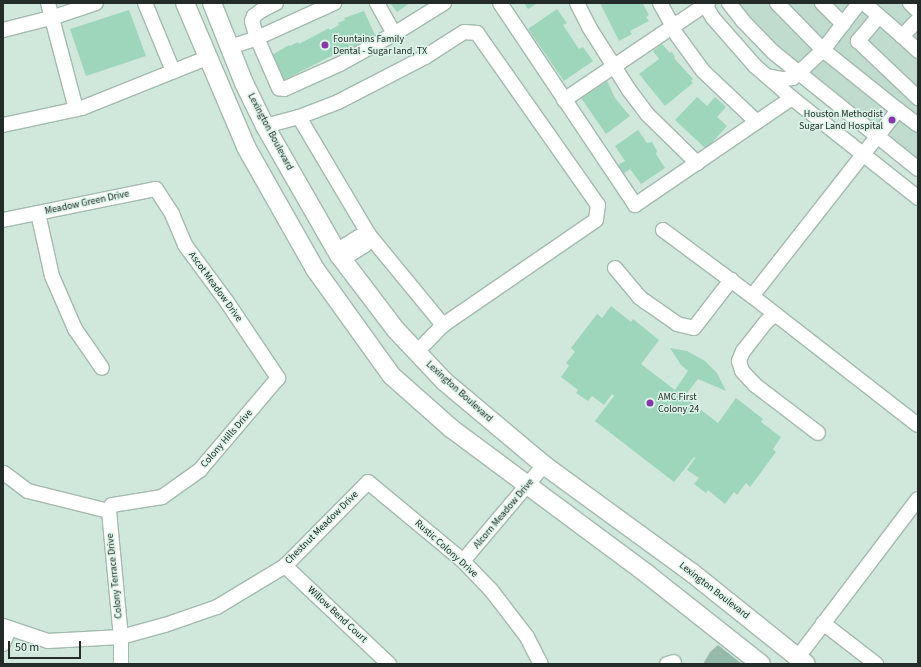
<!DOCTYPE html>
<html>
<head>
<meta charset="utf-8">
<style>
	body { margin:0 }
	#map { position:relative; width:921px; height:667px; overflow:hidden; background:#d0e7dc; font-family:"Source Sans 3",sans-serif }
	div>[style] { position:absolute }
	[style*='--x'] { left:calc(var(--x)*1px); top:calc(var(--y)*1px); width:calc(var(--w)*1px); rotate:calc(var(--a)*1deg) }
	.built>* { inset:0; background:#bfdccf }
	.green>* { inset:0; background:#97bbaa }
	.building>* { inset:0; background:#9ed6bc }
	.roads { filter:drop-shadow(1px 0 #a4baaf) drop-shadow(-1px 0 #a4baaf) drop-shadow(0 1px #a4baaf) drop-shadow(0 -1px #a4baaf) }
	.minor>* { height:14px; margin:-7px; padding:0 7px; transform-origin:7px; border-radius:7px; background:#fff }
	.major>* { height:18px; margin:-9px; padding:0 9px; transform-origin:9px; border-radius:9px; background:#fff }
	.dots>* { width:11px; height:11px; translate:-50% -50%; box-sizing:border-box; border:2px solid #ddf4e9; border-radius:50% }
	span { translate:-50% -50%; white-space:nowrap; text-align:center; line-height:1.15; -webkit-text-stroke:3px #ddf4e9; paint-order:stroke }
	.poi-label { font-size:10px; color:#232c28 }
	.left { translate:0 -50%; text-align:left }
	.right { translate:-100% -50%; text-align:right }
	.street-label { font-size:10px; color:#232c28 }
	.frame { position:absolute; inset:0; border:4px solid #232c28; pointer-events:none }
	.scale { position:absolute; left:8px; top:641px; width:73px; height:18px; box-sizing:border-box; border:2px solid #232c28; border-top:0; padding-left:5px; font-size:12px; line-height:14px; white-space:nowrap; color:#232c28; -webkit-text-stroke:3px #ddf4e9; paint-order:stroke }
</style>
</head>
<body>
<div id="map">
	<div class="built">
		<i style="clip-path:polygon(736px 3px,918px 3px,918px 159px,814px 81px,765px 41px)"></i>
	</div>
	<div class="green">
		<i style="clip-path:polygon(718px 645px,742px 664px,703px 664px,710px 652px)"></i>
	</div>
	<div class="building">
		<i style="clip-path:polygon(390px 3px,410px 3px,397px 12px)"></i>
		<i style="clip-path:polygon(524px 3px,538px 3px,528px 9px)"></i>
		<i style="clip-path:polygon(600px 3px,643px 4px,649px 15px,646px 17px,649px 21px,630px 31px,632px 34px,619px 41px)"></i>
		<i style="clip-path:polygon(557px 9px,567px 23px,563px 25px,579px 49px,583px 47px,593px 61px,564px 81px,528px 29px)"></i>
		<i style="clip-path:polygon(129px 10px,146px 56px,86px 76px,70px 29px)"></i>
		<i style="clip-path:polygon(364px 11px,376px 37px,350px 49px,349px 47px,284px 80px,272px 55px,289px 45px,290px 46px,298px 42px,299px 44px,329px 28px,330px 30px,339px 25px,338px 23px,345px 20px,344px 18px)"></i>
		<i style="clip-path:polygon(662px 44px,670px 53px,672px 52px,675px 57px,674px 58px,693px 79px,691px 81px,693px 83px,665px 106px,639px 74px,659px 59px,653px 51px)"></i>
		<i style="clip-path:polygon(607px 81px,615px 98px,630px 116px,606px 134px,581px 98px)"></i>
		<i style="clip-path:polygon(697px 97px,707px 106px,715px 97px,726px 107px,717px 117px,727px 126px,706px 149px,675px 120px)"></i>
		<i style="clip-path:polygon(638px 130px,647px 143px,652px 142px,657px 151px,656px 154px,665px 168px,641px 184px,630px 169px,623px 174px,618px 165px,625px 161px,615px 146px)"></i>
		<i style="clip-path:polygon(611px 306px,631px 322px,633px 319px,659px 340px,641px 364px,675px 390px,688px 371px,681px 365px,670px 348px,687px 351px,705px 361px,717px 373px,726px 391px,698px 379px,684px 397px,718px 423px,736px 398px,763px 419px,761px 422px,781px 437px,773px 449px,776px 452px,750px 487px,746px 483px,737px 495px,734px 492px,725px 504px,708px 490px,706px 493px,694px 484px,699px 478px,687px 470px,695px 458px,694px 457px,674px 482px,595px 421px,614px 396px,612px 394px,604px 405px,592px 396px,588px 401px,576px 393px,578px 390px,561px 377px,569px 366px,566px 363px,575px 352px,571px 348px,597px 314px,602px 318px)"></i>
	</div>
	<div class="roads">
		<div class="minor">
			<i style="--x:48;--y:3;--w:110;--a:75.2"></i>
			<i style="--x:145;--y:3;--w:74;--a:67.6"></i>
			<i style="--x:276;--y:3;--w:16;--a:153"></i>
			<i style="--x:262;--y:10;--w:10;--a:143"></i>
			<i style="--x:254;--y:16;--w:5;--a:112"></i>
			<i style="--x:252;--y:21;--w:18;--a:74"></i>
			<i style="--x:257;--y:38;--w:55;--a:66.3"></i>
			<i style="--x:279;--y:88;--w:5;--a:11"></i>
			<i style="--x:284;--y:89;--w:61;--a:-24.1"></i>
			<i style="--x:340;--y:64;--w:62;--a:-29.1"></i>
			<i style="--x:377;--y:3;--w:35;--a:61"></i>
			<i style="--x:394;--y:34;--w:59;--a:-31.8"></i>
			<i style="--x:500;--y:3;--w:243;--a:56.2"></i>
			<i style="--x:635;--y:205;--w:190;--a:-34.3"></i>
			<i style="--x:577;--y:3;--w:27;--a:63"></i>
			<i style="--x:589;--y:27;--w:75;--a:57.6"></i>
			<i style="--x:629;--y:90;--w:31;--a:53"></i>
			<i style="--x:648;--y:115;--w:69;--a:44.4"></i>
			<i style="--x:660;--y:3;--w:26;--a:61"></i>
			<i style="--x:704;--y:3;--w:17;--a:59"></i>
			<i style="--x:713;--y:18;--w:64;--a:48.8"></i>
			<i style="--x:755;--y:66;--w:49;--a:40.9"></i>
			<i style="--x:792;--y:98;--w:161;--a:38.4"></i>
			<i style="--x:729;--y:3;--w:23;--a:52"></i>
			<i style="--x:743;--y:21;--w:43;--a:45.9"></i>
			<i style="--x:773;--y:52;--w:186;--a:38.9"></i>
			<i style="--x:777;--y:3;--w:66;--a:45.6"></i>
			<i style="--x:823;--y:50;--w:59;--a:-52.5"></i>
			<i style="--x:822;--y:3;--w:30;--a:45"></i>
			<i style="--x:864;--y:3;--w:50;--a:41"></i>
			<i style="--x:910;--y:3;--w:11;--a:45"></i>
			<i style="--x:879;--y:16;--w:33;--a:130"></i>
			<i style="--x:858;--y:41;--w:83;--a:43.5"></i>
			<i style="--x:918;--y:20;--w:23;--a:135"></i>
			<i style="--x:902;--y:36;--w:22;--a:43"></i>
			<i style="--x:671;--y:27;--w:54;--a:54"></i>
			<i style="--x:703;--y:71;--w:74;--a:43.4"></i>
			<i style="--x:3;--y:30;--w:53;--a:-14.3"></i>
			<i style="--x:54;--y:17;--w:44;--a:-18.4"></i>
			<i style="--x:230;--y:47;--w:28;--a:-18"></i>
			<i style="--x:257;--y:38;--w:85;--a:-24.4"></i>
			<i style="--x:767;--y:76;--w:16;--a:11"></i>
			<i style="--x:783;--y:79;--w:10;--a:-6"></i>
			<i style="--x:793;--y:78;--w:41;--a:-43"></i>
			<i style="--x:823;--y:50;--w:96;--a:38.7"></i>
			<i style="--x:564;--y:100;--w:174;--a:-34"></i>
			<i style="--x:299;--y:117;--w:137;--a:59.3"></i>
			<i style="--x:369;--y:235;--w:3;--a:162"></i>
			<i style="--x:3;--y:125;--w:81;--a:-12.1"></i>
			<i style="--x:82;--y:108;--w:135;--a:-21.8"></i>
			<i style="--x:918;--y:125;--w:25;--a:-143"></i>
			<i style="--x:898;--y:110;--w:236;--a:128.1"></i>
			<i style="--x:752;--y:296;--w:210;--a:37.9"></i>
			<i style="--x:265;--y:126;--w:35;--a:-15"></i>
			<i style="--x:299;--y:117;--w:42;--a:-21"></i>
			<i style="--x:338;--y:102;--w:98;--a:-27.3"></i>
			<i style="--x:425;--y:57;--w:46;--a:-32.7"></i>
			<i style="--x:464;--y:32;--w:13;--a:4"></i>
			<i style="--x:477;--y:33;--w:210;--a:54.9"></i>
			<i style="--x:598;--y:205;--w:15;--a:98"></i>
			<i style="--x:596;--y:220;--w:186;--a:145.5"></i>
			<i style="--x:443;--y:325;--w:37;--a:134"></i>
			<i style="--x:38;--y:213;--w:65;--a:77.5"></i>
			<i style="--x:52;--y:276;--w:58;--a:66.5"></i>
			<i style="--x:75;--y:329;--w:47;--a:55.3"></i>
			<i style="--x:3;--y:220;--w:156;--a:-11.5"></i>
			<i style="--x:156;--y:189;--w:30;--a:57"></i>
			<i style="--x:172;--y:214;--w:34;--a:67"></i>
			<i style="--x:185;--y:245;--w:71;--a:53.6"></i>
			<i style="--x:227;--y:302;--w:92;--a:56.1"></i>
			<i style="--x:278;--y:378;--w:121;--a:130.3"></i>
			<i style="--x:200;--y:470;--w:47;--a:144.6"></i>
			<i style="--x:162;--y:497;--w:51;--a:170.9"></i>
			<i style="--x:112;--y:505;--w:7;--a:117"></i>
			<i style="--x:663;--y:230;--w:111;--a:36.6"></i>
			<i style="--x:369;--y:235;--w:117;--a:50.6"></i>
			<i style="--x:339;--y:255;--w:7;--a:-27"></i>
			<i style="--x:345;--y:252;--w:7;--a:-82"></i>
			<i style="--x:346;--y:245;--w:15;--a:-32"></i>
			<i style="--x:359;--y:237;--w:7;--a:-8"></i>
			<i style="--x:366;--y:236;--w:9;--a:96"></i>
			<i style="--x:365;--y:245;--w:15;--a:148"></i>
			<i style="--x:352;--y:253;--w:7;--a:-172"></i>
			<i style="--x:615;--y:268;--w:38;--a:50"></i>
			<i style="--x:639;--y:297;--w:9;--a:36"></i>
			<i style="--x:646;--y:302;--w:38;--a:35"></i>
			<i style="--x:677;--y:324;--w:17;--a:13"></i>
			<i style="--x:694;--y:328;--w:61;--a:-52.4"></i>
			<i style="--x:775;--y:314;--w:12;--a:138"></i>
			<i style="--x:766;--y:322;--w:37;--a:128"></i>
			<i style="--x:743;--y:351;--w:11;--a:112"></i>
			<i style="--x:739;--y:361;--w:10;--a:73"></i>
			<i style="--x:742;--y:371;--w:19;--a:47"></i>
			<i style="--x:755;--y:385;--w:79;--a:37.3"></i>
			<i style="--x:4;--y:473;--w:30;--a:37"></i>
			<i style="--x:28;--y:491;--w:83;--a:13.9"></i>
			<i style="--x:109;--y:511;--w:127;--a:84.6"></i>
			<i style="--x:121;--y:637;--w:27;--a:90"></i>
			<i style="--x:463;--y:561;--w:126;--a:-49.8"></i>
			<i style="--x:285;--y:566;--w:143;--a:43.3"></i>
			<i style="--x:823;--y:623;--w:67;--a:37.7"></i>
			<i style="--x:3;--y:626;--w:47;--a:18.4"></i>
			<i style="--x:48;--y:641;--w:73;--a:-3.1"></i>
			<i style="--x:121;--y:637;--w:46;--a:-15.3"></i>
			<i style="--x:165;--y:625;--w:55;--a:-19.1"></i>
			<i style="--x:217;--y:607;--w:79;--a:-31.1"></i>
			<i style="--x:285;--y:566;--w:118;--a:-45.3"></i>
			<i style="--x:368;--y:482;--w:124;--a:39.7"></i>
			<i style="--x:463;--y:561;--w:40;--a:46"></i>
			<i style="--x:491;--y:590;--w:59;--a:52.5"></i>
			<i style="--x:527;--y:637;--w:30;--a:63"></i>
			<i style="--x:3;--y:644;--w:16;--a:-68"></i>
			<i style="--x:798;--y:657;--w:198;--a:-52.8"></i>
			<i style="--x:667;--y:664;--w:7;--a:-16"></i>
		</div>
		<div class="major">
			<i style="--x:185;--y:3;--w:156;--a:67"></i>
			<i style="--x:246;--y:147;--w:140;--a:60.5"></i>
			<i style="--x:315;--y:269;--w:132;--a:54.3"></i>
			<i style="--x:392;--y:376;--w:80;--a:41.5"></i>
			<i style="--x:452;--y:429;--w:243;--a:36.6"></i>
			<i style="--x:647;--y:574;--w:145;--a:38.3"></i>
			<i style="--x:212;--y:3;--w:86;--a:68.2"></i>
			<i style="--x:244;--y:83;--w:48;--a:64"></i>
			<i style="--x:265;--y:126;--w:149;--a:60.2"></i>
			<i style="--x:339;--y:255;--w:94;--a:52.8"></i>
			<i style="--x:396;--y:330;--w:71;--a:46.7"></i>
			<i style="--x:445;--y:382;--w:129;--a:40"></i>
			<i style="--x:544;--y:465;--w:182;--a:36.1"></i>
			<i style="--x:691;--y:572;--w:147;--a:38.7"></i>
		</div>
	</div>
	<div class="dots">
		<i style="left:325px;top:45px;background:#8737a7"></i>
		<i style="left:892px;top:120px;background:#8737a7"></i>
		<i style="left:650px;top:403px;background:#8737a7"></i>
	</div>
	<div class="poi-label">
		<span class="left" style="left:333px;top:45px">Fountains Family<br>Dental - Sugar land, TX</span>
		<span class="right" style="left:883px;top:120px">Houston Methodist<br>Sugar Land Hospital</span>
		<span class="left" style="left:658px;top:403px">AMC First<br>Colony 24</span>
	</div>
	<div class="street-label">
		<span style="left:270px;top:132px;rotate:62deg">Lexington Boulevard</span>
		<span style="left:87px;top:203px;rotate:-12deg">Meadow Green Drive</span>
		<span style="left:215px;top:287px;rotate:54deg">Ascot Meadow Drive</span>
		<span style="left:459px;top:392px;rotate:42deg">Lexington Boulevard</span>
		<span style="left:227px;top:439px;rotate:-49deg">Colony Hills Drive</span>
		<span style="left:504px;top:514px;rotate:-50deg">Alcorn Meadow Drive</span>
		<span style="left:322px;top:528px;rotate:-45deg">Chestnut Meadow Drive</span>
		<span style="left:446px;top:549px;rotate:42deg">Rustic Colony Drive</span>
		<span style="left:115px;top:576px;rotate:-96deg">Colony Terrace Drive</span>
		<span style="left:714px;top:591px;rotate:38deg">Lexington Boulevard</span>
		<span style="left:337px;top:615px;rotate:43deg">Willow Bend Court</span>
	</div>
	<div class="frame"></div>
	<div class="scale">50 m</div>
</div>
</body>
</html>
